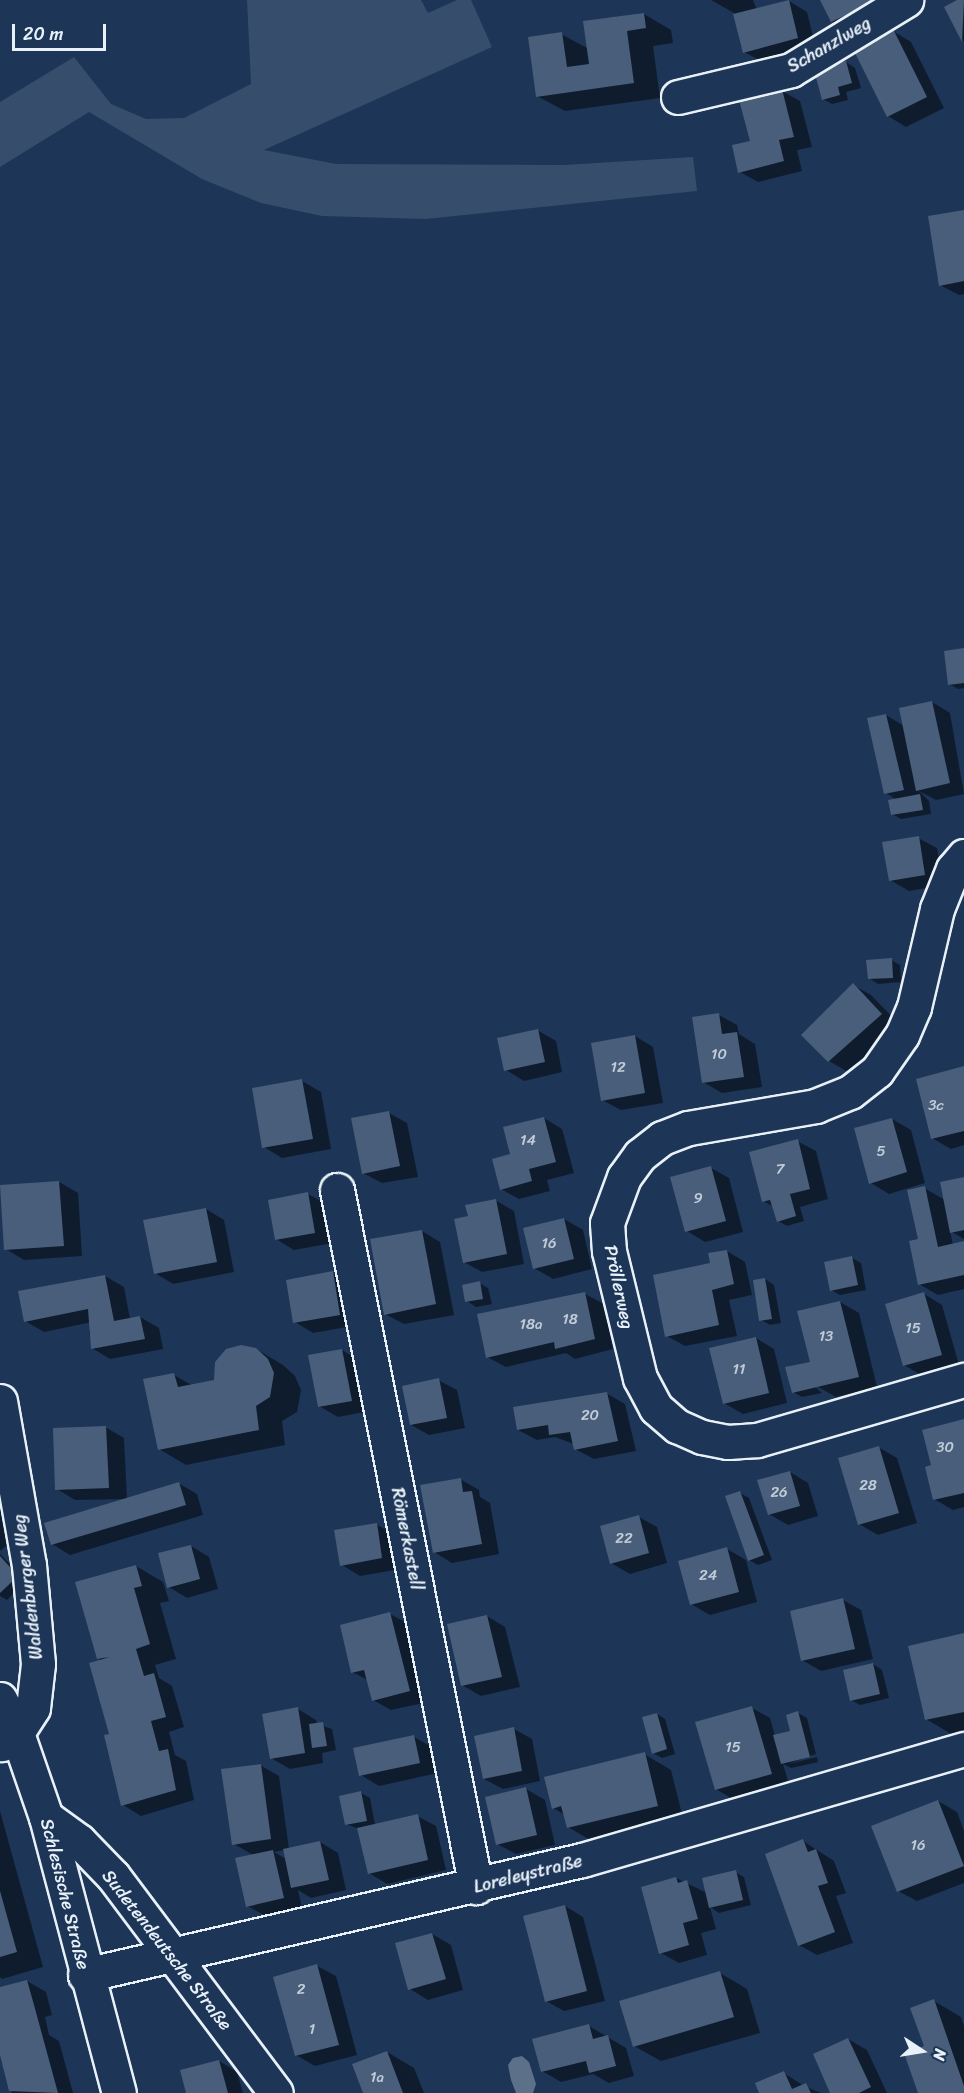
<!DOCTYPE html>
<html>
<head>
<meta charset="utf-8">
<style>
	body { margin:0 }
	#map { position:relative; width:964px; height:2093px; overflow:hidden; background:#1d3557; font-family:Sriracha,sans-serif }
	div>[style] { position:absolute }
	[style*='--x'] { left:calc(var(--x)*1px); top:calc(var(--y)*1px); width:calc(var(--w)*1px); rotate:calc(var(--a)*1deg) }
	.green>* { inset:0; background:#374d6c }
	.water>* { inset:0; background:#5d7089 }
	.shadow>* { inset:0; background:#0007 }
	.building>* { inset:0; background:#495e7a }
	.roads { filter:drop-shadow(2px 0 #e8f1f8) drop-shadow(-2px 0 #e8f1f8) drop-shadow(0 2px #e8f1f8) drop-shadow(0 -2px #e8f1f8) }
	.minor>* { height:33px; margin:-16.5px; padding:0 16.5px; transform-origin:16.5px; border-radius:16.5px; background:#1d3557 }
	span { translate:-50% -50%; white-space:nowrap; text-align:center; line-height:1.15; -webkit-text-stroke:4.5px #1d3557; paint-order:stroke }
	.number-label { font-size:15px; color:#c0ccd8 }
	.number-label span { -webkit-text-stroke-width:0 }
	.street-label { font-size:18px; color:#e8f1f8 }
	.north { position:absolute; left:892px; top:2021px; width:60px; height:60px; -webkit-text-stroke:4px #1d3557; paint-order:stroke; rotate:102deg; font-size:16px; font-weight:700; line-height:24px; text-align:center; color:#e8f1f8 }
	.north::after { content:''; display:block; margin:auto; width:21px; height:27px; background:#e8f1f8; clip-path:polygon(50% 0,100% 100%,50% 72%,0 100%) }
	.scale { position:absolute; left:12px; top:24px; width:94px; height:27px; box-sizing:border-box; border:3px solid #e8f1f8; border-top:0; padding-left:8px; font-size:18px; line-height:21px; white-space:nowrap; color:#e8f1f8; -webkit-text-stroke:4px #1d3557; paint-order:stroke }
</style>
</head>
<body>
<div id="map">
	<div class="green">
		<i style="clip-path:polygon(247px 0,421px 0,428px 13px,457px 0,471px 0,492px 47px,264px 150px,336px 164px,564px 165px,693px 157px,697px 191px,426px 219px,322px 216px,261px 203px,202px 179px,89px 112px,0 167px,0 102px,74px 57px,111px 104px,146px 119px,184px 118px,251px 84px)"></i>
	</div>
	<div class="water">
		<i style="clip-path:polygon(522px 2056px,529px 2062px,536px 2084px,533px 2093px,516px 2093px,511px 2080px,508px 2065px,513px 2058px)"></i>
	</div>
	<div class="shadow">
		<i style="clip-path:polygon(711px 0,753px 0,757px 10px,789px 1px,807px 12px,816px 48px,763px 62px,744px 52px,734px 13px)"></i>
		<i style="clip-path:polygon(822px 0,883px 0,851px 32px,832px 21px)"></i>
		<i style="clip-path:polygon(960px 0,964px 0,964px 42px,946px 8px)"></i>
		<i style="clip-path:polygon(644px 14px,671px 30px,673px 43px,653px 46px,660px 98px,565px 111px,537px 96px,561px 34px,589px 49px)"></i>
		<i style="clip-path:polygon(893px 31px,911px 42px,944px 108px,906px 127px,888px 116px)"></i>
		<i style="clip-path:polygon(846px 62px,855px 68px,861px 88px,846px 92px,848px 100px,832px 104px,823px 99px)"></i>
		<i style="clip-path:polygon(782px 91px,800px 101px,812px 147px,797px 150px,802px 171px,758px 182px,740px 172px,751px 142px)"></i>
		<i style="clip-path:polygon(964px 212px,964px 294px,959px 295px,940px 285px)"></i>
		<i style="clip-path:polygon(964px 650px,964px 688px,958px 689px,949px 684px)"></i>
		<i style="clip-path:polygon(932px 702px,950px 713px,964px 794px,936px 800px,919px 791px,929px 801px,931px 814px,901px 819px,892px 814px,897px 800px,886px 793px,886px 715px,904px 726px)"></i>
		<i style="clip-path:polygon(918px 838px,937px 848px,943px 885px,909px 891px,890px 880px)"></i>
		<i style="clip-path:polygon(891px 960px,900px 965px,901px 982px,878px 984px,869px 978px)"></i>
		<i style="clip-path:polygon(853px 985px,871px 995px,900px 1025px,848px 1072px,829px 1061px,803px 1035px)"></i>
		<i style="clip-path:polygon(719px 1015px,737px 1025px,739px 1034px,755px 1044px,762px 1087px,722px 1093px,703px 1082px)"></i>
		<i style="clip-path:polygon(537px 1030px,556px 1041px,562px 1072px,524px 1081px,506px 1070px)"></i>
		<i style="clip-path:polygon(635px 1036px,653px 1047px,663px 1103px,621px 1110px,602px 1100px)"></i>
		<i style="clip-path:polygon(964px 1067px,964px 1145px,951px 1149px,932px 1138px)"></i>
		<i style="clip-path:polygon(302px 1081px,321px 1092px,331px 1149px,282px 1158px,264px 1147px)"></i>
		<i style="clip-path:polygon(389px 1113px,407px 1123px,418px 1177px,382px 1183px,363px 1173px)"></i>
		<i style="clip-path:polygon(544px 1118px,562px 1129px,574px 1173px,547px 1180px,550px 1191px,519px 1199px,501px 1189px,512px 1155px)"></i>
		<i style="clip-path:polygon(892px 1119px,911px 1130px,925px 1183px,889px 1194px,871px 1183px)"></i>
		<i style="clip-path:polygon(797px 1141px,816px 1151px,828px 1199px,800px 1207px,804px 1221px,787px 1226px,778px 1221px,774px 1207px,763px 1201px)"></i>
		<i style="clip-path:polygon(711px 1168px,729px 1178px,743px 1232px,705px 1242px,687px 1231px)"></i>
		<i style="clip-path:polygon(964px 1179px,964px 1239px,950px 1231px,953px 1245px,964px 1243px,964px 1289px,938px 1295px,919px 1284px,924px 1188px,945px 1200px)"></i>
		<i style="clip-path:polygon(59px 1182px,78px 1193px,82px 1256px,24px 1260px,6px 1249px,1px 1187px)"></i>
		<i style="clip-path:polygon(308px 1194px,326px 1204px,333px 1243px,294px 1250px,276px 1239px)"></i>
		<i style="clip-path:polygon(495px 1200px,514px 1211px,524px 1264px,482px 1272px,464px 1262px,469px 1217px)"></i>
		<i style="clip-path:polygon(206px 1209px,224px 1220px,234px 1272px,173px 1284px,155px 1273px)"></i>
		<i style="clip-path:polygon(564px 1219px,583px 1230px,592px 1269px,553px 1279px,534px 1268px)"></i>
		<i style="clip-path:polygon(422px 1231px,440px 1242px,454px 1315px,404px 1324px,385px 1314px)"></i>
		<i style="clip-path:polygon(727px 1251px,745px 1262px,752px 1295px,729px 1300px,737px 1336px,685px 1346px,667px 1336px,712px 1264px)"></i>
		<i style="clip-path:polygon(852px 1258px,861px 1263px,866px 1290px,840px 1295px,831px 1290px)"></i>
		<i style="clip-path:polygon(332px 1273px,351px 1284px,358px 1325px,313px 1333px,295px 1322px)"></i>
		<i style="clip-path:polygon(105px 1276px,124px 1287px,130px 1319px,140px 1317px,159px 1328px,163px 1349px,110px 1359px,92px 1348px,89px 1331px,94px 1330px,92px 1322px,44px 1332px,25px 1321px)"></i>
		<i style="clip-path:polygon(765px 1279px,774px 1285px,781px 1323px,770px 1325px,761px 1320px)"></i>
		<i style="clip-path:polygon(479px 1283px,488px 1288px,492px 1304px,476px 1307px,467px 1301px)"></i>
		<i style="clip-path:polygon(585px 1294px,604px 1304px,613px 1349px,575px 1359px,566px 1353px,506px 1367px,487px 1357px)"></i>
		<i style="clip-path:polygon(924px 1294px,942px 1305px,959px 1365px,923px 1376px,904px 1365px)"></i>
		<i style="clip-path:polygon(840px 1302px,859px 1313px,877px 1387px,836px 1397px,811px 1383px,822px 1393px,802px 1397px,793px 1392px,812px 1363px)"></i>
		<i style="clip-path:polygon(756px 1338px,774px 1349px,787px 1403px,743px 1414px,724px 1403px)"></i>
		<i style="clip-path:polygon(256px 1349px,283px 1365px,295px 1376px,301px 1390px,297px 1412px,282px 1421px,285px 1445px,186px 1465px,159px 1449px,174px 1375px,193px 1386px,216px 1381px)"></i>
		<i style="clip-path:polygon(342px 1350px,360px 1361px,370px 1411px,338px 1417px,319px 1406px)"></i>
		<i style="clip-path:polygon(438px 1380px,457px 1390px,465px 1428px,429px 1435px,411px 1425px)"></i>
		<i style="clip-path:polygon(606px 1393px,625px 1404px,636px 1451px,594px 1459px,575px 1449px,574px 1444px,555px 1437px,537px 1440px,518px 1430px)"></i>
		<i style="clip-path:polygon(964px 1421px,964px 1507px,953px 1510px,934px 1499px,933px 1466px)"></i>
		<i style="clip-path:polygon(105px 1427px,124px 1438px,127px 1499px,178px 1483px,197px 1494px,203px 1515px,70px 1555px,52px 1544px,126px 1499px,75px 1500px,57px 1489px)"></i>
		<i style="clip-path:polygon(878px 1447px,897px 1458px,917px 1523px,878px 1535px,859px 1524px)"></i>
		<i style="clip-path:polygon(790px 1472px,808px 1483px,818px 1516px,788px 1525px,769px 1514px)"></i>
		<i style="clip-path:polygon(460px 1479px,479px 1490px,480px 1497px,490px 1503px,499px 1554px,452px 1563px,434px 1552px)"></i>
		<i style="clip-path:polygon(740px 1493px,749px 1498px,772px 1560px,758px 1565px,749px 1560px)"></i>
		<i style="clip-path:polygon(0 1501px,25px 1530px,0 1551px)"></i>
		<i style="clip-path:polygon(639px 1517px,657px 1527px,667px 1563px,630px 1574px,611px 1563px)"></i>
		<i style="clip-path:polygon(376px 1524px,395px 1535px,400px 1569px,360px 1576px,342px 1565px)"></i>
		<i style="clip-path:polygon(191px 1546px,209px 1557px,218px 1589px,187px 1598px,169px 1587px)"></i>
		<i style="clip-path:polygon(727px 1549px,746px 1560px,757px 1602px,710px 1615px,691px 1604px)"></i>
		<i style="clip-path:polygon(0 1554px,26px 1581px,7px 1600px,0 1596px)"></i>
		<i style="clip-path:polygon(136px 1566px,163px 1582px,169px 1601px,160px 1603px,176px 1659px,155px 1665px,159px 1678px,172px 1686px,184px 1727px,169px 1732px,175px 1755px,186px 1761px,194px 1800px,141px 1816px,123px 1805px,102px 1661px,98px 1658px)"></i>
		<i style="clip-path:polygon(843px 1600px,861px 1610px,873px 1659px,821px 1671px,802px 1660px)"></i>
		<i style="clip-path:polygon(390px 1614px,409px 1624px,428px 1702px,391px 1710px,373px 1700px,368px 1680px,352px 1672px)"></i>
		<i style="clip-path:polygon(487px 1616px,505px 1627px,520px 1687px,481px 1696px,462px 1685px)"></i>
		<i style="clip-path:polygon(964px 1634px,964px 1733px,953px 1735px,926px 1719px)"></i>
		<i style="clip-path:polygon(873px 1664px,882px 1670px,889px 1698px,860px 1705px,851px 1700px)"></i>
		<i style="clip-path:polygon(752px 1708px,770px 1718px,775px 1736px,792px 1732px,798px 1713px,807px 1718px,816px 1754px,788px 1764px,817px 1757px,818px 1762px,791px 1768px,783px 1764px,789px 1784px,734px 1800px,716px 1789px)"></i>
		<i style="clip-path:polygon(298px 1709px,316px 1720px,317px 1724px,332px 1729px,336px 1750px,322px 1753px,323px 1763px,290px 1769px,271px 1758px)"></i>
		<i style="clip-path:polygon(657px 1714px,665px 1719px,675px 1754px,662px 1758px,653px 1753px)"></i>
		<i style="clip-path:polygon(514px 1729px,532px 1739px,540px 1781px,503px 1789px,484px 1779px)"></i>
		<i style="clip-path:polygon(414px 1737px,432px 1747px,438px 1773px,379px 1786px,361px 1775px)"></i>
		<i style="clip-path:polygon(644px 1754px,671px 1770px,684px 1822px,595px 1843px,568px 1827px,565px 1815px,553px 1808px)"></i>
		<i style="clip-path:polygon(evenodd,260px 1765px,279px 1776px,289px 1849px,320px 1842px,338px 1853px,346px 1890px,311px 1898px,298px 1890px,302px 1908px,266px 1916px,247px 1906px,253px 1855px,234px 1844px,260px 1765px,285px 1850px,286px 1859px,274px 1852px,285px 1850px)"></i>
		<i style="clip-path:polygon(526px 1789px,545px 1800px,555px 1845px,516px 1854px,497px 1844px)"></i>
		<i style="clip-path:polygon(361px 1793px,370px 1798px,375px 1825px,417px 1816px,436px 1826px,446px 1870px,387px 1884px,369px 1873px,359px 1829px,346px 1824px)"></i>
		<i style="clip-path:polygon(938px 1801px,957px 1812px,964px 1831px,964px 1883px,917px 1901px,898px 1891px)"></i>
		<i style="clip-path:polygon(0 1811px,43px 1967px,2px 1979px,0 1977px)"></i>
		<i style="clip-path:polygon(803px 1841px,834px 1861px,846px 1893px,836px 1896px,853px 1943px,817px 1955px,799px 1945px)"></i>
		<i style="clip-path:polygon(735px 1872px,744px 1877px,751px 1905px,719px 1913px,710px 1907px,716px 1929px,701px 1933px,707px 1955px,679px 1963px,661px 1953px,676px 1878px,707px 1893px)"></i>
		<i style="clip-path:polygon(565px 1906px,583px 1917px,605px 2001px,564px 2011px,546px 2001px)"></i>
		<i style="clip-path:polygon(432px 1934px,451px 1945px,463px 1990px,428px 2000px,410px 1989px)"></i>
		<i style="clip-path:polygon(317px 1966px,336px 1976px,357px 2055px,315px 2066px,296px 2055px)"></i>
		<i style="clip-path:polygon(720px 1973px,747px 1989px,760px 2033px,661px 2061px,634px 2046px)"></i>
		<i style="clip-path:polygon(27px 1981px,46px 1992px,52px 2015px,45px 2017px,49px 2035px,59px 2041px,73px 2093px,12px 2093px,0 2049px,0 1989px)"></i>
		<i style="clip-path:polygon(934px 2001px,961px 2017px,964px 2026px,964px 2093px,919px 2093px)"></i>
		<i style="clip-path:polygon(589px 2026px,626px 2048px,634px 2076px,609px 2083px,593px 2074px,561px 2082px,542px 2071px)"></i>
		<i style="clip-path:polygon(848px 2039px,867px 2050px,887px 2093px,832px 2093px)"></i>
		<i style="clip-path:polygon(387px 2052px,414px 2068px,424px 2093px,364px 2093px)"></i>
		<i style="clip-path:polygon(219px 2061px,237px 2072px,243px 2093px,187px 2093px)"></i>
		<i style="clip-path:polygon(784px 2073px,804px 2086px,821px 2093px,761px 2093px)"></i>
	</div>
	<div class="building">
		<i style="clip-path:polygon(789px 0,798px 38px,743px 53px,733px 14px)"></i>
		<i style="clip-path:polygon(820px 0,870px 0,872px 3px,831px 22px)"></i>
		<i style="clip-path:polygon(957px 0,964px 0,962px 42px,944px 7px)"></i>
		<i style="clip-path:polygon(644px 13px,646px 28px,627px 31px,634px 83px,536px 97px,528px 37px,562px 32px,567px 67px,589px 64px,583px 21px)"></i>
		<i style="clip-path:polygon(893px 29px,927px 97px,887px 117px,853px 49px)"></i>
		<i style="clip-path:polygon(846px 61px,852px 83px,838px 87px,840px 95px,822px 100px,814px 70px)"></i>
		<i style="clip-path:polygon(782px 89px,794px 137px,779px 140px,784px 161px,738px 173px,732px 145px,750px 141px,739px 100px)"></i>
		<i style="clip-path:polygon(964px 210px,964px 281px,939px 286px,928px 216px)"></i>
		<i style="clip-path:polygon(964px 648px,964px 683px,948px 685px,944px 651px)"></i>
		<i style="clip-path:polygon(932px 701px,950px 783px,916px 791px,899px 708px)"></i>
		<i style="clip-path:polygon(886px 714px,904px 790px,884px 794px,867px 718px)"></i>
		<i style="clip-path:polygon(920px 794px,923px 810px,891px 815px,888px 800px)"></i>
		<i style="clip-path:polygon(919px 836px,925px 875px,889px 881px,882px 842px)"></i>
		<i style="clip-path:polygon(892px 958px,893px 978px,868px 979px,866px 960px)"></i>
		<i style="clip-path:polygon(853px 983px,882px 1014px,828px 1062px,801px 1035px)"></i>
		<i style="clip-path:polygon(719px 1013px,722px 1034px,737px 1032px,744px 1077px,702px 1083px,692px 1017px)"></i>
		<i style="clip-path:polygon(538px 1029px,545px 1062px,504px 1071px,497px 1038px)"></i>
		<i style="clip-path:polygon(635px 1035px,645px 1093px,601px 1101px,591px 1043px)"></i>
		<i style="clip-path:polygon(964px 1066px,964px 1131px,931px 1139px,916px 1079px)"></i>
		<i style="clip-path:polygon(302px 1079px,313px 1139px,262px 1148px,252px 1088px)"></i>
		<i style="clip-path:polygon(389px 1111px,400px 1166px,362px 1174px,351px 1118px)"></i>
		<i style="clip-path:polygon(544px 1117px,556px 1162px,529px 1169px,532px 1181px,500px 1190px,492px 1159px,510px 1154px,503px 1127px)"></i>
		<i style="clip-path:polygon(892px 1118px,907px 1172px,869px 1184px,854px 1128px)"></i>
		<i style="clip-path:polygon(798px 1139px,810px 1189px,790px 1194px,796px 1216px,777px 1222px,770px 1200px,762px 1202px,749px 1152px)"></i>
		<i style="clip-path:polygon(711px 1166px,726px 1221px,685px 1232px,670px 1177px)"></i>
		<i style="clip-path:polygon(964px 1177px,964px 1230px,950px 1233px,940px 1182px)"></i>
		<i style="clip-path:polygon(59px 1181px,64px 1246px,4px 1250px,0 1185px)"></i>
		<i style="clip-path:polygon(925px 1186px,938px 1247px,964px 1241px,964px 1275px,918px 1285px,909px 1241px,918px 1239px,907px 1190px)"></i>
		<i style="clip-path:polygon(308px 1192px,315px 1233px,275px 1240px,268px 1200px)"></i>
		<i style="clip-path:polygon(496px 1199px,507px 1254px,463px 1263px,454px 1219px,468px 1216px,465px 1205px)"></i>
		<i style="clip-path:polygon(206px 1208px,217px 1262px,154px 1274px,143px 1220px)"></i>
		<i style="clip-path:polygon(564px 1218px,574px 1259px,533px 1269px,523px 1228px)"></i>
		<i style="clip-path:polygon(422px 1230px,436px 1304px,384px 1315px,370px 1239px)"></i>
		<i style="clip-path:polygon(727px 1250px,734px 1284px,712px 1290px,719px 1325px,665px 1337px,653px 1275px,710px 1263px,708px 1253px)"></i>
		<i style="clip-path:polygon(852px 1256px,858px 1285px,830px 1291px,824px 1262px)"></i>
		<i style="clip-path:polygon(333px 1271px,340px 1315px,293px 1323px,286px 1280px)"></i>
		<i style="clip-path:polygon(105px 1275px,114px 1321px,140px 1316px,145px 1339px,91px 1349px,88px 1309px,24px 1322px,18px 1291px)"></i>
		<i style="clip-path:polygon(765px 1278px,772px 1319px,759px 1321px,753px 1280px)"></i>
		<i style="clip-path:polygon(480px 1281px,483px 1299px,465px 1302px,462px 1285px)"></i>
		<i style="clip-path:polygon(585px 1292px,595px 1339px,555px 1349px,554px 1342px,486px 1358px,477px 1314px)"></i>
		<i style="clip-path:polygon(924px 1292px,942px 1355px,903px 1366px,885px 1304px)"></i>
		<i style="clip-path:polygon(840px 1301px,859px 1377px,792px 1393px,785px 1367px,810px 1362px,797px 1311px)"></i>
		<i style="clip-path:polygon(756px 1337px,769px 1393px,723px 1404px,709px 1348px)"></i>
		<i style="clip-path:polygon(241px 1345px,256px 1348px,268px 1359px,274px 1373px,270px 1397px,256px 1406px,259px 1430px,158px 1450px,143px 1379px,174px 1373px,178px 1387px,214px 1380px,215px 1362px,226px 1349px)"></i>
		<i style="clip-path:polygon(342px 1349px,352px 1401px,318px 1407px,308px 1355px)"></i>
		<i style="clip-path:polygon(439px 1378px,447px 1418px,410px 1425px,402px 1386px)"></i>
		<i style="clip-path:polygon(607px 1392px,618px 1441px,574px 1450px,570px 1432px,549px 1435px,548px 1425px,517px 1430px,513px 1407px)"></i>
		<i style="clip-path:polygon(964px 1419px,964px 1493px,933px 1500px,925px 1467px,931px 1465px,922px 1430px)"></i>
		<i style="clip-path:polygon(106px 1426px,109px 1488px,55px 1490px,53px 1428px)"></i>
		<i style="clip-path:polygon(879px 1446px,899px 1513px,858px 1525px,838px 1458px)"></i>
		<i style="clip-path:polygon(790px 1471px,800px 1506px,768px 1515px,757px 1480px)"></i>
		<i style="clip-path:polygon(461px 1478px,463px 1492px,472px 1491px,482px 1544px,433px 1553px,420px 1485px)"></i>
		<i style="clip-path:polygon(179px 1482px,186px 1505px,51px 1545px,44px 1523px)"></i>
		<i style="clip-path:polygon(740px 1491px,764px 1555px,748px 1561px,725px 1496px)"></i>
		<i style="clip-path:polygon(639px 1515px,649px 1553px,610px 1564px,600px 1526px)"></i>
		<i style="clip-path:polygon(377px 1523px,382px 1558px,340px 1566px,334px 1530px)"></i>
		<i style="clip-path:polygon(191px 1545px,200px 1579px,167px 1588px,158px 1553px)"></i>
		<i style="clip-path:polygon(727px 1547px,739px 1592px,690px 1605px,678px 1561px)"></i>
		<i style="clip-path:polygon(0 1556px,18px 1576px,0 1593px)"></i>
		<i style="clip-path:polygon(136px 1565px,142px 1586px,134px 1588px,150px 1644px,136px 1649px,144px 1676px,154px 1673px,166px 1717px,151px 1721px,159px 1751px,168px 1749px,176px 1790px,121px 1806px,104px 1735px,109px 1734px,89px 1663px,110px 1657px,97px 1659px,75px 1582px)"></i>
		<i style="clip-path:polygon(843px 1598px,855px 1649px,801px 1661px,790px 1611px)"></i>
		<i style="clip-path:polygon(390px 1612px,410px 1691px,372px 1701px,364px 1670px,351px 1673px,340px 1625px)"></i>
		<i style="clip-path:polygon(487px 1615px,502px 1677px,461px 1686px,447px 1624px)"></i>
		<i style="clip-path:polygon(964px 1633px,964px 1712px,925px 1720px,908px 1646px)"></i>
		<i style="clip-path:polygon(873px 1663px,880px 1694px,850px 1701px,843px 1670px)"></i>
		<i style="clip-path:polygon(752px 1706px,772px 1774px,715px 1790px,695px 1722px)"></i>
		<i style="clip-path:polygon(298px 1707px,305px 1753px,270px 1759px,262px 1714px)"></i>
		<i style="clip-path:polygon(798px 1711px,810px 1757px,781px 1764px,773px 1735px,790px 1731px,786px 1715px)"></i>
		<i style="clip-path:polygon(657px 1713px,667px 1749px,652px 1754px,642px 1717px)"></i>
		<i style="clip-path:polygon(323px 1722px,327px 1746px,312px 1748px,309px 1724px)"></i>
		<i style="clip-path:polygon(514px 1727px,522px 1771px,483px 1779px,474px 1736px)"></i>
		<i style="clip-path:polygon(414px 1735px,420px 1763px,359px 1776px,353px 1748px)"></i>
		<i style="clip-path:polygon(645px 1752px,658px 1806px,567px 1828px,561px 1806px,552px 1809px,544px 1777px)"></i>
		<i style="clip-path:polygon(261px 1764px,271px 1839px,232px 1845px,221px 1769px)"></i>
		<i style="clip-path:polygon(526px 1787px,537px 1835px,496px 1845px,485px 1797px)"></i>
		<i style="clip-path:polygon(361px 1791px,367px 1821px,345px 1825px,339px 1796px)"></i>
		<i style="clip-path:polygon(938px 1800px,964px 1866px,897px 1892px,871px 1826px)"></i>
		<i style="clip-path:polygon(418px 1814px,428px 1860px,368px 1874px,357px 1828px)"></i>
		<i style="clip-path:polygon(803px 1839px,808px 1852px,816px 1849px,828px 1883px,818px 1886px,835px 1932px,798px 1946px,765px 1854px)"></i>
		<i style="clip-path:polygon(320px 1841px,329px 1880px,291px 1888px,283px 1849px)"></i>
		<i style="clip-path:polygon(273px 1850px,284px 1898px,246px 1907px,235px 1858px)"></i>
		<i style="clip-path:polygon(736px 1870px,743px 1900px,709px 1908px,702px 1878px)"></i>
		<i style="clip-path:polygon(676px 1877px,678px 1883px,687px 1880px,698px 1919px,683px 1923px,689px 1945px,659px 1954px,641px 1887px)"></i>
		<i style="clip-path:polygon(0 1891px,17px 1952px,0 1957px)"></i>
		<i style="clip-path:polygon(565px 1905px,587px 1991px,545px 2002px,523px 1916px)"></i>
		<i style="clip-path:polygon(432px 1933px,446px 1979px,408px 1990px,395px 1943px)"></i>
		<i style="clip-path:polygon(317px 1964px,339px 2045px,295px 2056px,273px 1977px)"></i>
		<i style="clip-path:polygon(720px 1971px,734px 2017px,633px 2047px,619px 2001px)"></i>
		<i style="clip-path:polygon(27px 1980px,34px 2005px,58px 2093px,9px 2091px,0 2055px,0 1987px)"></i>
		<i style="clip-path:polygon(934px 1999px,964px 2086px,964px 2093px,918px 2093px,904px 2053px,924px 2046px,910px 2008px)"></i>
		<i style="clip-path:polygon(589px 2024px,593px 2039px,608px 2035px,616px 2066px,589px 2073px,586px 2061px,541px 2072px,532px 2039px)"></i>
		<i style="clip-path:polygon(848px 2038px,871px 2087px,859px 2093px,830px 2093px,813px 2054px)"></i>
		<i style="clip-path:polygon(387px 2051px,403px 2093px,363px 2093px,352px 2064px)"></i>
		<i style="clip-path:polygon(219px 2060px,228px 2093px,186px 2093px,180px 2070px)"></i>
		<i style="clip-path:polygon(784px 2071px,792px 2089px,806px 2083px,811px 2093px,759px 2093px,755px 2083px)"></i>
	</div>
	<div class="roads">
		<div class="minor">
			<i style="--x:678;--y:97;--w:116;--a:-13.4"></i>
			<i style="--x:791;--y:70;--w:135;--a:-31.3"></i>
			<i style="--x:964;--y:856;--w:17;--a:130"></i>
			<i style="--x:953;--y:869;--w:43;--a:111.8"></i>
			<i style="--x:937;--y:909;--w:101;--a:103.2"></i>
			<i style="--x:914;--y:1007;--w:30;--a:113"></i>
			<i style="--x:902;--y:1035;--w:44;--a:124.8"></i>
			<i style="--x:877;--y:1071;--w:34;--a:142"></i>
			<i style="--x:850;--y:1092;--w:37;--a:158"></i>
			<i style="--x:816;--y:1106;--w:130;--a:170.2"></i>
			<i style="--x:688;--y:1128;--w:28;--a:159"></i>
			<i style="--x:662;--y:1138;--w:28;--a:142"></i>
			<i style="--x:640;--y:1155;--w:27;--a:126"></i>
			<i style="--x:624;--y:1177;--w:49;--a:110.3"></i>
			<i style="--x:607;--y:1223;--w:28;--a:86"></i>
			<i style="--x:609;--y:1251;--w:131;--a:76.3"></i>
			<i style="--x:640;--y:1378;--w:34;--a:62"></i>
			<i style="--x:656;--y:1408;--w:28;--a:41"></i>
			<i style="--x:677;--y:1426;--w:27;--a:24"></i>
			<i style="--x:702;--y:1437;--w:26;--a:11"></i>
			<i style="--x:728;--y:1442;--w:29;--a:-4"></i>
			<i style="--x:757;--y:1440;--w:216;--a:-16.2"></i>
			<i style="--x:337;--y:1190;--w:711;--a:78.72"></i>
			<i style="--x:0;--y:1401;--w:167;--a:80"></i>
			<i style="--x:29;--y:1565;--w:99;--a:84.8"></i>
			<i style="--x:38;--y:1664;--w:44;--a:96.5"></i>
			<i style="--x:33;--y:1708;--w:30;--a:123"></i>
			<i style="--x:17;--y:1733;--w:19;--a:144"></i>
			<i style="--x:0;--y:1699;--w:38;--a:63"></i>
			<i style="--x:17;--y:1733;--w:89;--a:71"></i>
			<i style="--x:46;--y:1817;--w:285;--a:75.2"></i>
			<i style="--x:46;--y:1817;--w:41;--a:36"></i>
			<i style="--x:79;--y:1841;--w:49;--a:45.8"></i>
			<i style="--x:113;--y:1876;--w:271;--a:53.1"></i>
			<i style="--x:85;--y:1975;--w:510;--a:-13.03"></i>
			<i style="--x:582;--y:1860;--w:398;--a:-16.2"></i>
		</div>
	</div>
	<div class="number-label">
		<span style="left:719px;top:1055px">10</span>
		<span style="left:618px;top:1068px">12</span>
		<span style="left:936px;top:1106px">3c</span>
		<span style="left:528px;top:1141px">14</span>
		<span style="left:881px;top:1152px">5</span>
		<span style="left:780px;top:1170px">7</span>
		<span style="left:698px;top:1199px">9</span>
		<span style="left:549px;top:1244px">16</span>
		<span style="left:570px;top:1320px">18</span>
		<span style="left:531px;top:1325px">18a</span>
		<span style="left:913px;top:1329px">15</span>
		<span style="left:826px;top:1337px">13</span>
		<span style="left:739px;top:1370px">11</span>
		<span style="left:590px;top:1416px">20</span>
		<span style="left:945px;top:1448px">30</span>
		<span style="left:868px;top:1486px">28</span>
		<span style="left:779px;top:1493px">26</span>
		<span style="left:624px;top:1539px">22</span>
		<span style="left:708px;top:1576px">24</span>
		<span style="left:733px;top:1748px">15</span>
		<span style="left:918px;top:1846px">16</span>
		<span style="left:301px;top:1990px">2</span>
		<span style="left:312px;top:2030px">1</span>
		<span style="left:377px;top:2078px">1a</span>
	</div>
	<div class="street-label">
		<span style="left:829px;top:45px;rotate:-30deg">Schanzlweg</span>
		<span style="left:619px;top:1287px;rotate:78deg">Pröllerweg</span>
		<span style="left:407px;top:1539px;rotate:79deg">Römerkastell</span>
		<span style="left:28px;top:1587px;rotate:-97deg">Waldenburger Weg</span>
		<span style="left:528px;top:1874px;rotate:-14deg">Loreleystraße</span>
		<span style="left:65px;top:1894px;rotate:76deg">Schlesische Straße</span>
		<span style="left:167px;top:1950px;rotate:52deg">Sudetendeutsche Straße</span>
	</div>
	<div class="north">N</div>
	<div class="scale">20 m</div>
</div>
</body>
</html>
